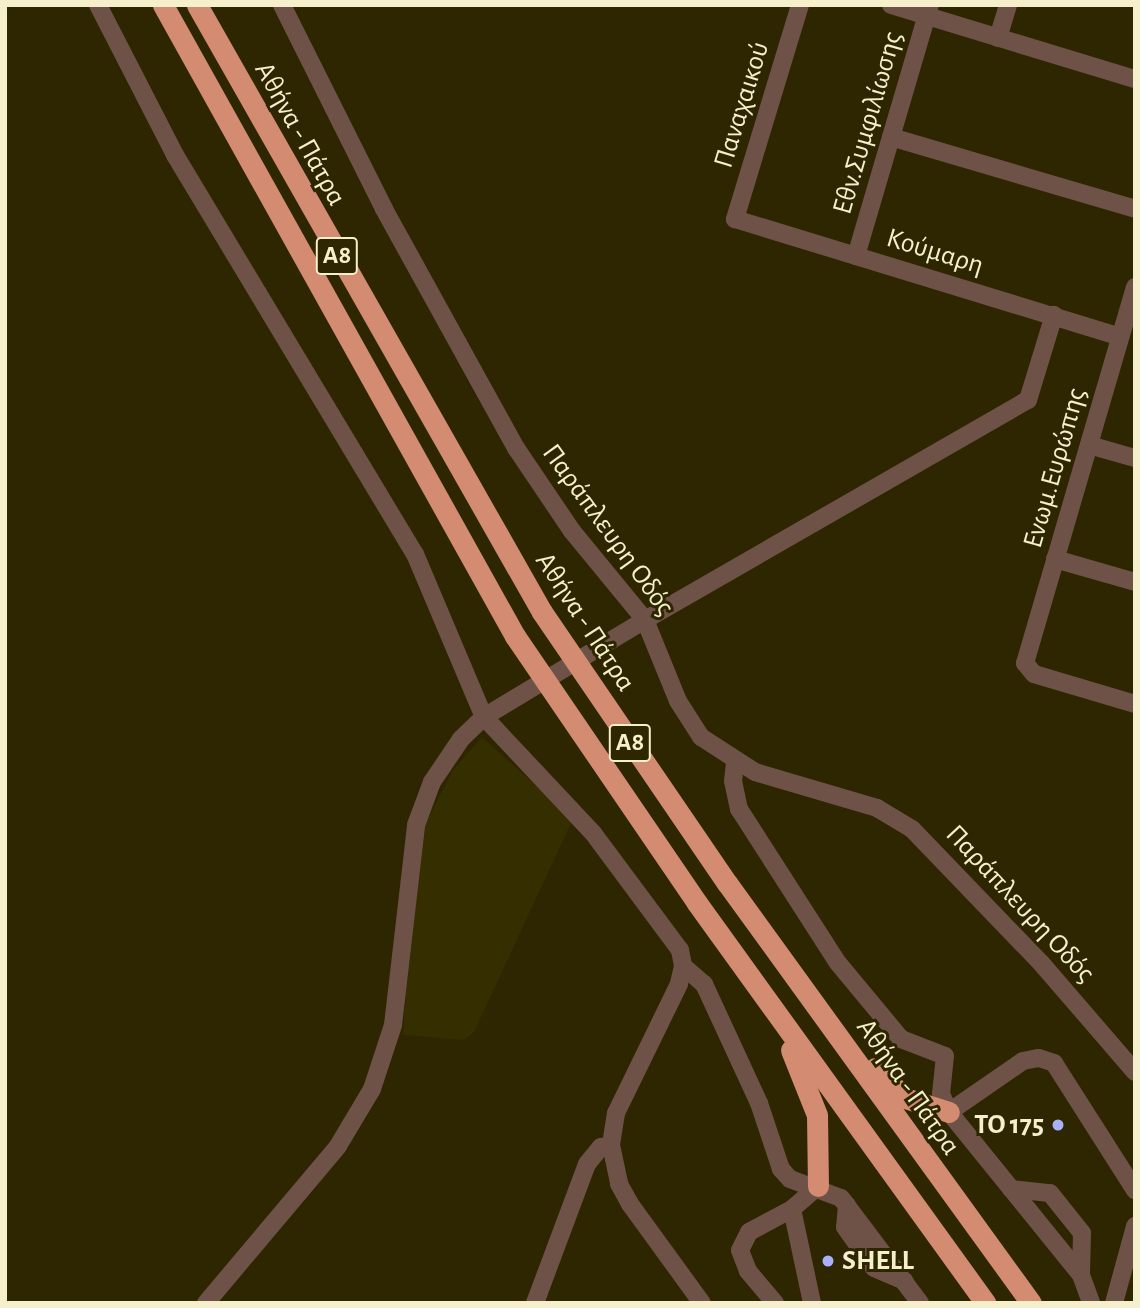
<!DOCTYPE html>
<html>
<head>
<meta charset="utf-8">
<style>
	body { margin:0 }
	#map { position:relative; width:1140px; height:1308px; overflow:hidden; background:#2d2600; font-family:"Alegreya Sans",sans-serif }
	div>[style] { position:absolute }
	[style*='--x'] { left:calc(var(--x)*1px); top:calc(var(--y)*1px); width:calc(var(--w)*1px); rotate:calc(var(--a)*1deg) }
	.built>* { inset:0; background:#352e00 }
	.minor>* { height:18px; margin:-9px; padding:0 9px; transform-origin:9px; border-radius:9px; background:#6f5247 }
	.highway>* { height:21px; margin:-10.5px; padding:0 10.5px; transform-origin:10.5px; border-radius:10.5px; background:#d38b72 }
	.dots>* { width:19px; height:19px; translate:-50% -50%; box-sizing:border-box; border:4px solid #2d2600; border-radius:50% }
	span { translate:-50% -50%; white-space:nowrap; text-align:center; line-height:1.15; -webkit-text-stroke:6px #2d2600; paint-order:stroke }
	.shield-label span { padding:2px 5px; background:#2d2600; border:2px solid; border-radius:5px; -webkit-text-stroke-width:0 }
	.shield-label { font-size:26px; color:#f5efcb; font-weight:700 }
	.street-label { font-size:28px; color:#f5efcb }
	.poi-label { font-size:28px; color:#f5efcb; font-weight:700 }
	.right { translate:-100% -50%; text-align:right }
	.left { translate:0 -50%; text-align:left }
	.frame { position:absolute; inset:0; border:7px solid #f5efcb; pointer-events:none }
</style>
</head>
<body>
<div id="map">
	<div class="built">
		<i style="clip-path:polygon(482px 737px,573px 819px,474px 1032px,464px 1040px,403px 1035px,414px 869px,425px 824px,453px 770px)"></i>
	</div>
	<div class="minor">
		<i style="--x:98;--y:5;--w:169;--a:62.8"></i>
		<i style="--x:175;--y:155;--w:466;--a:59"></i>
		<i style="--x:415;--y:554;--w:177;--a:67.1"></i>
		<i style="--x:484;--y:717;--w:159;--a:46.8"></i>
		<i style="--x:593;--y:833;--w:146;--a:53.4"></i>
		<i style="--x:680;--y:950;--w:16;--a:79"></i>
		<i style="--x:683;--y:966;--w:18;--a:103"></i>
		<i style="--x:679;--y:984;--w:144;--a:116"></i>
		<i style="--x:616;--y:1113;--w:32;--a:99"></i>
		<i style="--x:611;--y:1145;--w:40;--a:78"></i>
		<i style="--x:619;--y:1184;--w:23;--a:61"></i>
		<i style="--x:630;--y:1204;--w:122;--a:54"></i>
		<i style="--x:282;--y:5;--w:228;--a:63.4"></i>
		<i style="--x:384;--y:209;--w:273;--a:61.1"></i>
		<i style="--x:516;--y:448;--w:100;--a:56"></i>
		<i style="--x:572;--y:531;--w:115;--a:50.6"></i>
		<i style="--x:645;--y:620;--w:87;--a:67.8"></i>
		<i style="--x:678;--y:701;--w:43;--a:57.4"></i>
		<i style="--x:701;--y:737;--w:64;--a:32.9"></i>
		<i style="--x:755;--y:772;--w:127;--a:16.4"></i>
		<i style="--x:877;--y:808;--w:41;--a:31"></i>
		<i style="--x:912;--y:829;--w:186;--a:46.1"></i>
		<i style="--x:1041;--y:963;--w:144;--a:49.2"></i>
		<i style="--x:800;--y:5;--w:224;--a:106.9"></i>
		<i style="--x:735;--y:219;--w:403;--a:17"></i>
		<i style="--x:891;--y:5;--w:255;--a:16.9"></i>
		<i style="--x:998;--y:38;--w:34;--a:-73"></i>
		<i style="--x:891;--y:137;--w:254;--a:16.4"></i>
		<i style="--x:856;--y:256;--w:262;--a:-73.6"></i>
		<i style="--x:1135;--y:287;--w:392;--a:106.3"></i>
		<i style="--x:1025;--y:663;--w:14;--a:51"></i>
		<i style="--x:1034;--y:674;--w:105;--a:16.5"></i>
		<i style="--x:1089;--y:445;--w:48;--a:15.8"></i>
		<i style="--x:1055;--y:559;--w:83;--a:16"></i>
		<i style="--x:735;--y:763;--w:18;--a:96"></i>
		<i style="--x:733;--y:781;--w:29;--a:78"></i>
		<i style="--x:739;--y:809;--w:183;--a:57.3"></i>
		<i style="--x:838;--y:963;--w:99;--a:50.3"></i>
		<i style="--x:901;--y:1039;--w:47;--a:21.1"></i>
		<i style="--x:945;--y:1056;--w:38;--a:96"></i>
		<i style="--x:941;--y:1094;--w:20;--a:66"></i>
		<i style="--x:949;--y:1112;--w:210;--a:51"></i>
		<i style="--x:1081;--y:1275;--w:30;--a:70"></i>
		<i style="--x:683;--y:966;--w:28;--a:41"></i>
		<i style="--x:704;--y:984;--w:131;--a:65.2"></i>
		<i style="--x:759;--y:1103;--w:70;--a:71.6"></i>
		<i style="--x:781;--y:1169;--w:13;--a:48"></i>
		<i style="--x:790;--y:1179;--w:54;--a:20.4"></i>
		<i style="--x:841;--y:1198;--w:131;--a:53"></i>
		<i style="--x:949;--y:1112;--w:90;--a:-34.6"></i>
		<i style="--x:1023;--y:1061;--w:16;--a:-11"></i>
		<i style="--x:1039;--y:1058;--w:16;--a:18"></i>
		<i style="--x:1054;--y:1063;--w:151;--a:57.5"></i>
		<i style="--x:1011;--y:1189;--w:39;--a:6"></i>
		<i style="--x:1050;--y:1193;--w:51;--a:51.3"></i>
		<i style="--x:1082;--y:1233;--w:42;--a:91.4"></i>
		<i style="--x:847;--y:1205;--w:22;--a:95"></i>
		<i style="--x:845;--y:1227;--w:50;--a:54.7"></i>
		<i style="--x:874;--y:1268;--w:33;--a:23"></i>
		<i style="--x:206;--y:1303;--w:205;--a:-49.9"></i>
		<i style="--x:338;--y:1146;--w:66;--a:-59.2"></i>
		<i style="--x:372;--y:1089;--w:67;--a:-71.8"></i>
		<i style="--x:393;--y:1025;--w:201;--a:-83.4"></i>
		<i style="--x:416;--y:825;--w:46;--a:-69.6"></i>
		<i style="--x:432;--y:782;--w:52;--a:-56"></i>
		<i style="--x:461;--y:739;--w:32;--a:-44"></i>
		<i style="--x:484;--y:717;--w:188;--a:-31.1"></i>
		<i style="--x:645;--y:620;--w:442;--a:-29.9"></i>
		<i style="--x:1028;--y:400;--w:89;--a:-73"></i>
		<i style="--x:535;--y:1303;--w:148;--a:-69.5"></i>
		<i style="--x:587;--y:1164;--w:22;--a:-51"></i>
		<i style="--x:601;--y:1147;--w:10;--a:-11"></i>
		<i style="--x:775;--y:1303;--w:42;--a:-130.2"></i>
		<i style="--x:748;--y:1271;--w:22;--a:-111"></i>
		<i style="--x:740;--y:1250;--w:20;--a:-63"></i>
		<i style="--x:749;--y:1232;--w:49;--a:-28.1"></i>
		<i style="--x:812;--y:1303;--w:96;--a:-102"></i>
		<i style="--x:792;--y:1209;--w:35;--a:-41"></i>
		<i style="--x:1114;--y:1303;--w:80;--a:-74.7"></i>
	</div>
	<div class="highway">
		<i style="--x:163;--y:5;--w:723;--a:60.85"></i>
		<i style="--x:515;--y:636;--w:323;--a:55.7"></i>
		<i style="--x:697;--y:903;--w:493;--a:54.2"></i>
		<i style="--x:197;--y:5;--w:698;--a:60.39"></i>
		<i style="--x:542;--y:612;--w:328;--a:55.7"></i>
		<i style="--x:727;--y:883;--w:518;--a:54.1"></i>
		<i style="--x:791;--y:1050;--w:70;--a:68.2"></i>
		<i style="--x:817;--y:1115;--w:71;--a:89.2"></i>
		<i style="--x:875;--y:1068;--w:42;--a:45"></i>
		<i style="--x:905;--y:1098;--w:46;--a:17.7"></i>
	</div>
	<div class="dots">
		<i style="left:1058px;top:1125px;background:#a9b0fc"></i>
		<i style="left:828px;top:1261px;background:#a9b0fc"></i>
	</div>
	<div class="shield-label">
		<span style="left:337px;top:256px">Α8</span>
		<span style="left:630px;top:743px">Α8</span>
	</div>
	<div class="street-label">
		<span style="left:742px;top:105px;rotate:-73deg">Παναχαικού</span>
		<span style="left:868px;top:123px;rotate:-74deg">Εθν.Συμφιλίωσης</span>
		<span style="left:300px;top:134px;rotate:61deg">Αθήνα - Πάτρα</span>
		<span style="left:935px;top:252px;rotate:17deg">Κούμαρη</span>
		<span style="left:1055px;top:468px;rotate:-74deg">Ενωμ.Ευρώπης</span>
		<span style="left:608px;top:530px;rotate:54deg">Παράπλευρη Οδός</span>
		<span style="left:585px;top:622px;rotate:57deg">Αθήνα - Πάτρα</span>
		<span style="left:1020px;top:904px;rotate:47deg">Παράπλευρη Οδός</span>
		<span style="left:908px;top:1087px;rotate:55deg">Αθήνα - Πάτρα</span>
	</div>
	<div class="poi-label">
		<span class="right" style="left:1044px;top:1125px">TO 175</span>
		<span class="left" style="left:842px;top:1261px">SHELL</span>
	</div>
	<div class="frame"></div>
</div>
</body>
</html>
